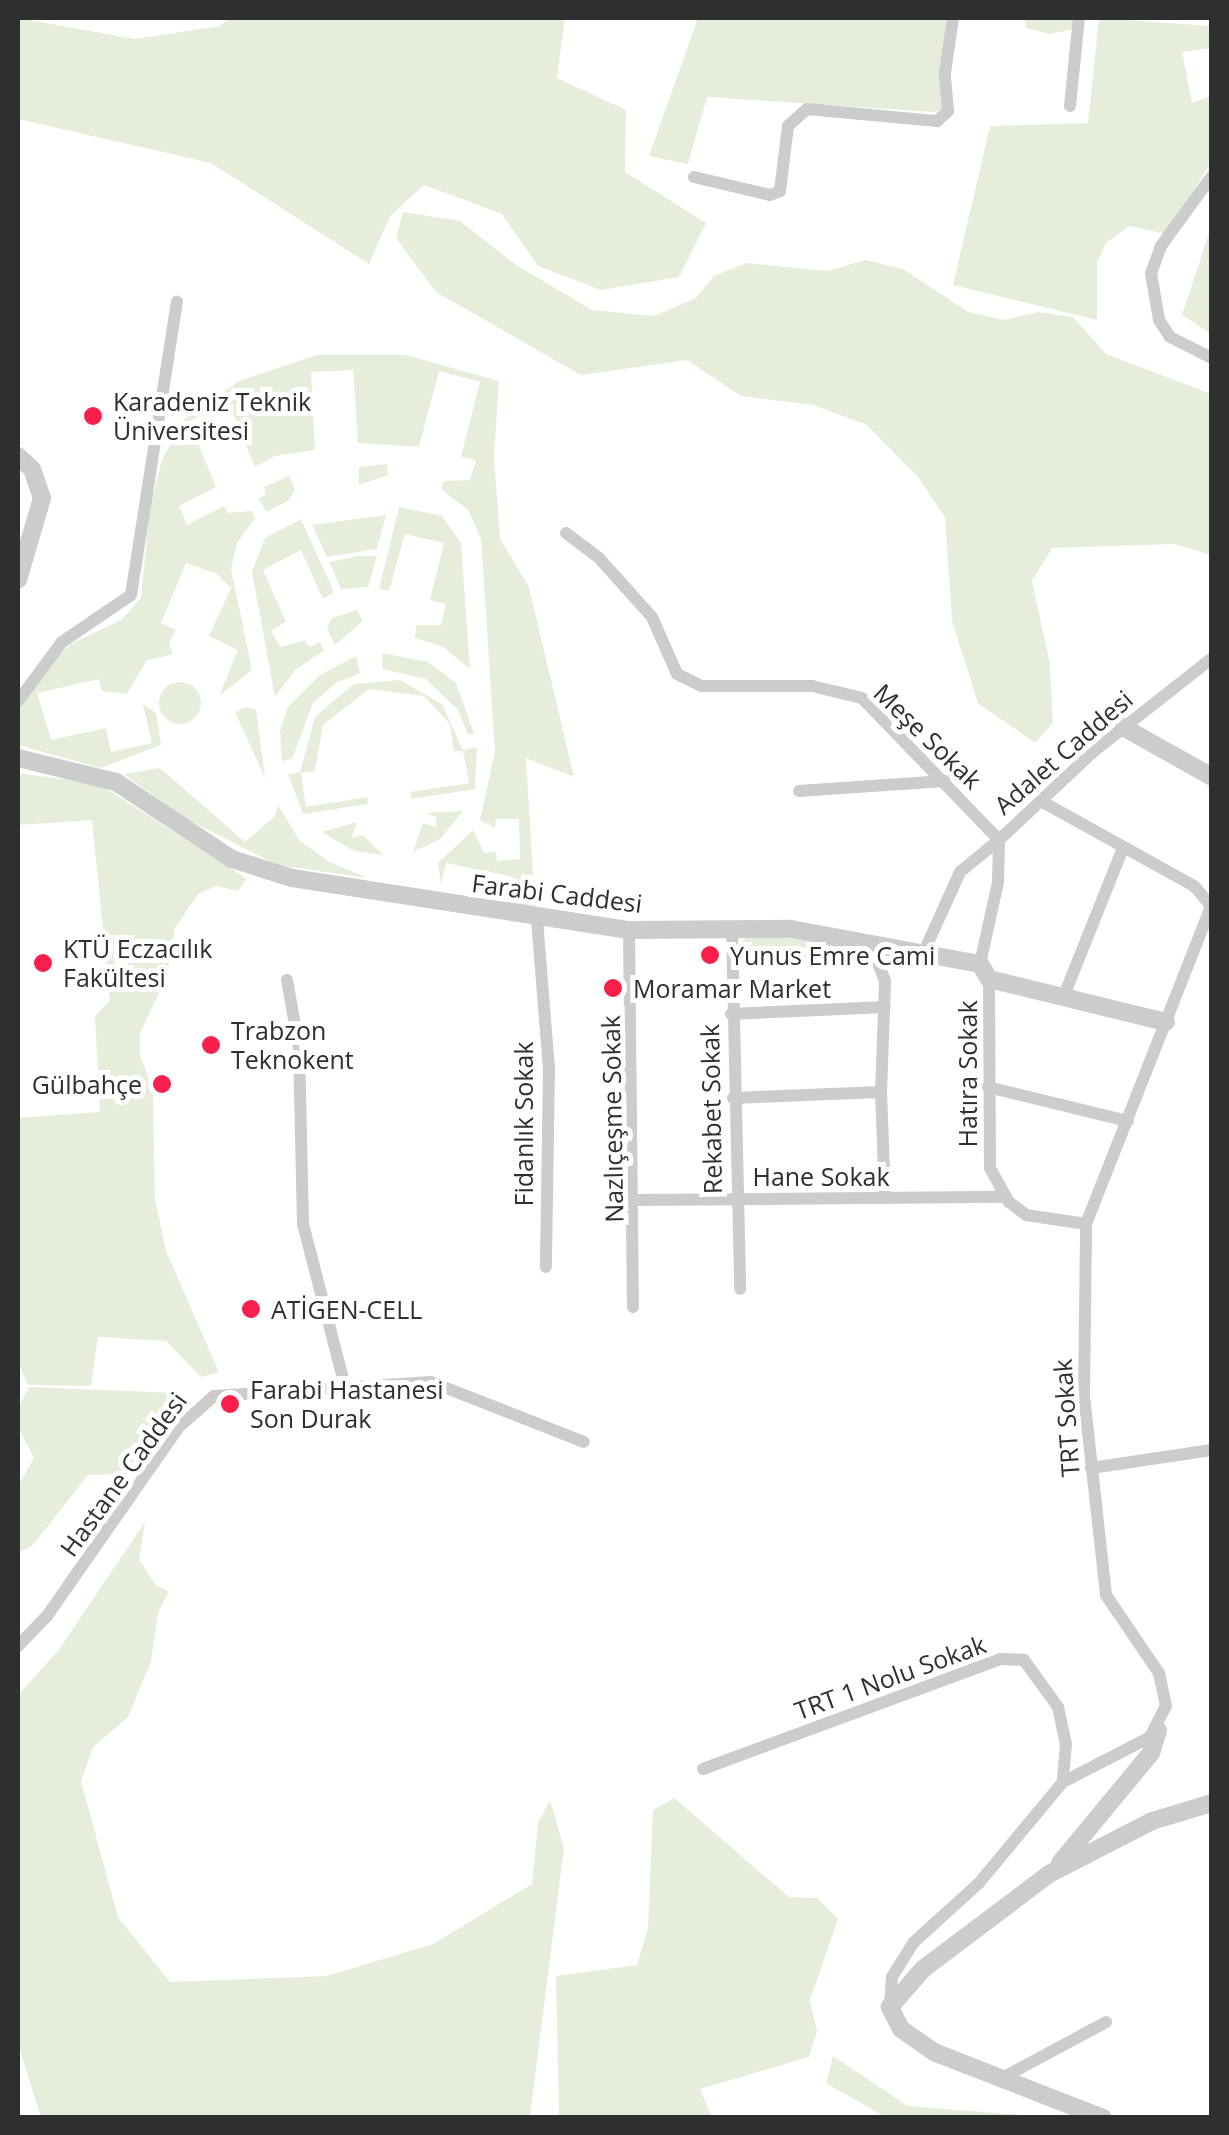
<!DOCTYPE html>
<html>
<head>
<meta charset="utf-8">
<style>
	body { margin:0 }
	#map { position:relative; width:1229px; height:2135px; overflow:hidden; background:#fff; font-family:"Open Sans",sans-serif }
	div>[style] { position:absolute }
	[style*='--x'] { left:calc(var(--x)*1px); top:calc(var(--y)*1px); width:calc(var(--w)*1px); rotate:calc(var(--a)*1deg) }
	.green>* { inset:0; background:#e7eddb }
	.round { border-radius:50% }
	.minor>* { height:12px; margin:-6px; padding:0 6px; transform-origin:6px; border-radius:6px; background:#ccc }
	.tertiary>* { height:18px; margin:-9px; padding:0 9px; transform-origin:9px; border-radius:9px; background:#ccc }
	.dots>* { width:28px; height:28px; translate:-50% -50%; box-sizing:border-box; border:5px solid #fff; border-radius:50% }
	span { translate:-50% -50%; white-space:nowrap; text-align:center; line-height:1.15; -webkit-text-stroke:10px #fff; paint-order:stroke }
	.poi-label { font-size:25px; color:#2f2f2f }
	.left { translate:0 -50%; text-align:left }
	.right { translate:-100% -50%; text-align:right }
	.street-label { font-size:25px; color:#2f2f2f }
	.frame { position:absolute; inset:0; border:20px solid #2f2f2f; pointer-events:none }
</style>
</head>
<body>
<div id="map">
	<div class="green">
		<i style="clip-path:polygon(18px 18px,135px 39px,220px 26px,229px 18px,565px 18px,557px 78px,626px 110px,625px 172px,706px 223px,679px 277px,601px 290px,538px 266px,502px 214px,424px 185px,390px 216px,369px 264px,211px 163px,18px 119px)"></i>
		<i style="clip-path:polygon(698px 18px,946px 18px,948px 107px,935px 112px,707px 97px,688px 164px,649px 156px)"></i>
		<i style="clip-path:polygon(1025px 18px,1076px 18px,1074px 29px,1049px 34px,1026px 28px)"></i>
		<i style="clip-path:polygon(1099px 18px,1211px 26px,1211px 48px,1182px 52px,1192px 103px,1211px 96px,1211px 162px,1167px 234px,1129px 226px,1106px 243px,1097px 263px,1097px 320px,953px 285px,990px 126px,1088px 123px)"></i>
		<i style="clip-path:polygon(403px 212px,460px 221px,516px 265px,592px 310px,654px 316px,696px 298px,714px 276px,746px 263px,828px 271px,865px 260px,903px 269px,968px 312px,1004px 320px,1038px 312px,1073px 317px,1106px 354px,1211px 394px,1211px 555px,1174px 544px,1052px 548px,1032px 581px,1050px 664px,1053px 723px,1035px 743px,978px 703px,952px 621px,945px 517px,918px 477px,867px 425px,813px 405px,741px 396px,687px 360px,581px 375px,436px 292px,396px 238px)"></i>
		<i style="clip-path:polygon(1209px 233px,1212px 233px,1211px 334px,1182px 315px)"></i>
		<i style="clip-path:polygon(317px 355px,406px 355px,499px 381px,494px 457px,500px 539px,529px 587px,574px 777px,526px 758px,535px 907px,507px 905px,513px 877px,446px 863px,441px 885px,438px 863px,473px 830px,484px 853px,496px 852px,497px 861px,520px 859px,519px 819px,496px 819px,495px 828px,480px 820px,495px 751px,481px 539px,468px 510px,441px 489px,444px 481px,470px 480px,476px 460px,461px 457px,480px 382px,439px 371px,419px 447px,358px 443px,353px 370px,311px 372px,315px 450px,275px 456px,255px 467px,228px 402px,189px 421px,216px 487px,179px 506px,187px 525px,224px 506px,228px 513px,252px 511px,255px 518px,237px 543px,231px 569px,252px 670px,219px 696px,238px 650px,209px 636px,231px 588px,217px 574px,186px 563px,161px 623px,176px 630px,169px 643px,173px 654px,146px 661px,127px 694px,102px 691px,99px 679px,37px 693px,51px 740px,106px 728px,111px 752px,152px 743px,143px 704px,156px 713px,161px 745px,101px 768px,18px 745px,18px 710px,49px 664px,71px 644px,121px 620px,141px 598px,150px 506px,162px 460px,183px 420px,239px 381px)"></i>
		<i style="clip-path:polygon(387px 464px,388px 475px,359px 485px,359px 467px)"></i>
		<i style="clip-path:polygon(289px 476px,295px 490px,288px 501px,266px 512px,258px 498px,266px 495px,264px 487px)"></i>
		<i style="clip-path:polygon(399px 507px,442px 516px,461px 543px,470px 669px,443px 647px,415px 638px,416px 625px,441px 625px,446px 604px,430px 600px,444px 543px,405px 534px,389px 591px,379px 589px)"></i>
		<i style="clip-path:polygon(386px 515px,377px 549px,327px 557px,312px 525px)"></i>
		<i style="clip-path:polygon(301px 519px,334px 592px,323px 599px,301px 550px,263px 570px,286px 622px,271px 631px,280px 647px,305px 640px,309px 647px,320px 642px,324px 651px,295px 670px,275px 697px,252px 572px,265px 538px)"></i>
		<i style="clip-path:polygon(357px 556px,377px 556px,368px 587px,341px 589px,329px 562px)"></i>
		<i style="clip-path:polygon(357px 610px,363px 621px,335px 645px,327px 629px,332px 618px)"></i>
		<i style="clip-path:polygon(382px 653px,428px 662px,456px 683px,474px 733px,468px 735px,458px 710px,426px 679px,383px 669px)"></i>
		<i style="clip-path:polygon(356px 656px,360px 673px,336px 683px,313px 703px,292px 759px,282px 761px,280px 732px,287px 708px,320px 675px)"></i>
		<i style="clip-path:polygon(400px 680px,442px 704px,463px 750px,477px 747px,475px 789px,411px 799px,411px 792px,469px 783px,463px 751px,454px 751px,450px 724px,424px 696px,369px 689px,323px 725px,315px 771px,301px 773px,306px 807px,367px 797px,368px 804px,303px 814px,288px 774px,300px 772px,315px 717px,354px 684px)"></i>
		<i class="round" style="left:159px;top:682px;width:42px;height:42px"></i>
		<i style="clip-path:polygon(247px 707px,256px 710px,265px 778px,235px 712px)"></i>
		<i style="clip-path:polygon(160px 768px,245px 842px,275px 816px,278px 805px,299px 840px,329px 862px,368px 878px,277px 865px,183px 817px,124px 774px)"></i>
		<i style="clip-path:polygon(18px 773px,99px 784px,247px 879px,238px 891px,216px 886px,198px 894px,175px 928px,167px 976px,140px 1033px,140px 1055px,153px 1091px,155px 1199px,166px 1251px,219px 1372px,201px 1377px,166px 1341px,98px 1337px,91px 1386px,28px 1385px,18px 1362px,18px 1118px,100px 1112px,95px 1016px,110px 1000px,92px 820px,18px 825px)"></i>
		<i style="clip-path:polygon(463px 811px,440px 839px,413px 852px,423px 823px,436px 827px,436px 817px,425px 813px)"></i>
		<i style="clip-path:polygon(357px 822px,352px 838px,363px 835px,383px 855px,354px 851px,322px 832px)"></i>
		<i style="clip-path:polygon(753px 933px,868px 949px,870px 961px,743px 961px,742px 941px)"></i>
		<i style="clip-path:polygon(29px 1387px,177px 1393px,125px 1474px,88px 1475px,32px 1546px,18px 1553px,18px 1486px,34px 1458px,18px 1427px,18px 1408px)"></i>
		<i style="clip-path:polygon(145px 1522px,139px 1560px,156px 1585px,169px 1591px,158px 1613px,151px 1662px,128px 1717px,93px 1747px,81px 1781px,118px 1917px,170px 1982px,327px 1976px,433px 1944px,532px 1884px,538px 1823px,550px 1800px,564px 1848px,530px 2117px,41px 2117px,18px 2044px,18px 1695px,58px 1651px)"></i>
		<i style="clip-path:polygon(674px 1798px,789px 1897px,817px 1898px,838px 1919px,810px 2000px,817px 2031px,809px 2057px,700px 2089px,712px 2117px,559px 2117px,556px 1976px,637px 1965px,648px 1928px,653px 1810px)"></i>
		<i style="clip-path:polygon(833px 2056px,908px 2106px,1047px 2117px,885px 2117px,826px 2083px)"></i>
	</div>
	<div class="minor">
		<i style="--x:1070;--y:106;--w:88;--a:-84.2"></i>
		<i style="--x:1212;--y:176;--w:87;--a:126.1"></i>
		<i style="--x:1161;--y:246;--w:29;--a:110"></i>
		<i style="--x:1151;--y:273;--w:48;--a:80.3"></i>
		<i style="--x:1159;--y:320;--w:20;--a:57"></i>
		<i style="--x:1170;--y:337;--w:47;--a:26.6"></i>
		<i style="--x:694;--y:177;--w:78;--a:13.3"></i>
		<i style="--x:770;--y:195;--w:11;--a:-22"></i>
		<i style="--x:780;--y:191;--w:65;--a:-83"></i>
		<i style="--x:788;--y:126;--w:25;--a:-42"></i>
		<i style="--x:807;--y:109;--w:131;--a:5.3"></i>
		<i style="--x:937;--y:121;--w:15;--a:-42"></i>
		<i style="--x:948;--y:111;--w:38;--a:-95"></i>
		<i style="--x:945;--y:73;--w:56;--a:-81.7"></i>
		<i style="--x:566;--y:533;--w:41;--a:37.1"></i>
		<i style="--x:599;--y:558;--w:79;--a:48.1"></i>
		<i style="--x:652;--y:617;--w:62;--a:66.3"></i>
		<i style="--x:677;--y:674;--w:28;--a:26"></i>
		<i style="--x:702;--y:686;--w:110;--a:0"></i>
		<i style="--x:812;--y:686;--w:51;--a:13.5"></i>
		<i style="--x:862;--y:698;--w:197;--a:46"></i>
		<i style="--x:999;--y:840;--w:50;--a:140.6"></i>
		<i style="--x:960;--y:872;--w:90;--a:114.3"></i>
		<i style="--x:18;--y:701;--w:74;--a:-53.3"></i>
		<i style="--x:62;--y:642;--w:83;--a:-34.3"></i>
		<i style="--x:131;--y:595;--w:297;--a:-81.1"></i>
		<i style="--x:799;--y:791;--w:146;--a:-3.9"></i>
		<i style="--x:537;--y:920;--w:149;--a:85.4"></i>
		<i style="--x:549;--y:1069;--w:198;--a:90.9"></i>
		<i style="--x:732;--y:928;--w:361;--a:88.7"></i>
		<i style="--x:629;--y:930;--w:377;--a:89.4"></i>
		<i style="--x:980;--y:964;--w:84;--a:-77.6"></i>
		<i style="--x:998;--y:882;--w:42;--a:-88.6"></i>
		<i style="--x:999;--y:840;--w:130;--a:-43.1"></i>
		<i style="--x:1094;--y:751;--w:150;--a:-38.2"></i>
		<i style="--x:989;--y:979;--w:189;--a:89.7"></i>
		<i style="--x:990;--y:1168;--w:39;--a:61"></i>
		<i style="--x:1009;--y:1202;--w:21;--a:37"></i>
		<i style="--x:1026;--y:1215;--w:61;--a:8.5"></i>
		<i style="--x:287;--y:980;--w:69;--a:80"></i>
		<i style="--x:299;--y:1048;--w:176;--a:88.7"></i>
		<i style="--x:303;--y:1224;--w:164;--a:75.5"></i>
		<i style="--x:1065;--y:993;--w:156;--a:-68.2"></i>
		<i style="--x:731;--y:1014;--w:154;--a:-2.6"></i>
		<i style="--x:988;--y:1087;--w:144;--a:13.7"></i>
		<i style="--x:881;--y:1092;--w:106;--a:87.8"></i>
		<i style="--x:733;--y:1098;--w:148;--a:-2.3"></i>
		<i style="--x:881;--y:1092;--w:111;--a:-87.9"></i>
		<i style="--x:885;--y:981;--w:40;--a:-111"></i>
		<i style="--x:637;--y:1200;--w:369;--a:-0.5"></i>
		<i style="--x:1091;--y:1468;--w:122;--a:-8.5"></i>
		<i style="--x:18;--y:1646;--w:42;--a:-46"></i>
		<i style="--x:47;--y:1616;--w:231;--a:-55.1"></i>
		<i style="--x:179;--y:1427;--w:47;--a:-41.5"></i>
		<i style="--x:214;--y:1396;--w:217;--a:-3.7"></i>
		<i style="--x:431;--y:1382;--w:164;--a:21.4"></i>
		<i style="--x:703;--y:1769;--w:317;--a:-20.3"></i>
		<i style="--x:1000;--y:1659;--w:24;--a:2"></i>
		<i style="--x:1024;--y:1660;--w:58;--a:54.1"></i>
		<i style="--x:1058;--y:1707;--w:38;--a:78"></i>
		<i style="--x:1066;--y:1744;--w:38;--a:95"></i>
		<i style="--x:890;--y:2005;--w:28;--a:-86"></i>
		<i style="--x:892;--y:1977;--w:40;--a:-58"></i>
		<i style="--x:913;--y:1943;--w:89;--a:-42.3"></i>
		<i style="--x:979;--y:1883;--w:131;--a:-50.3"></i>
		<i style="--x:1063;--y:1782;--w:98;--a:-27.3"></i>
		<i style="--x:1150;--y:1737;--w:35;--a:-63"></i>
		<i style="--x:1166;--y:1706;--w:34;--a:-102"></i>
		<i style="--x:1159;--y:1673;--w:94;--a:-124.2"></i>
		<i style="--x:1106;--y:1595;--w:199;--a:-96.3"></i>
		<i style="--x:1084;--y:1397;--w:173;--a:-89.3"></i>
		<i style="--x:1086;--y:1224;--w:342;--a:-68.5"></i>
		<i style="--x:1211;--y:906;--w:26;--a:-130"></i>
		<i style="--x:1194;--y:886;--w:171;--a:-151"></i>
		<i style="--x:1004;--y:2077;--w:116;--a:-28.3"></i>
	</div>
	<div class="tertiary">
		<i style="--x:18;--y:456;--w:19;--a:43"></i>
		<i style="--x:32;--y:469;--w:31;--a:71"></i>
		<i style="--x:42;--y:498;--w:85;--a:106.3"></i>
		<i style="--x:1123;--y:727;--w:102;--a:29.3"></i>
		<i style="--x:18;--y:758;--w:101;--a:13.8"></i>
		<i style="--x:116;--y:782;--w:139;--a:33.6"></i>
		<i style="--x:232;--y:859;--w:63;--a:17.6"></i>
		<i style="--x:292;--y:878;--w:341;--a:8.8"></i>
		<i style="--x:629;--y:930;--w:162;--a:-0.4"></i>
		<i style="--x:791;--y:929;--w:192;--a:10.5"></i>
		<i style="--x:980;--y:964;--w:17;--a:59"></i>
		<i style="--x:989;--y:979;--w:182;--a:13.7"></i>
		<i style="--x:1060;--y:1863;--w:143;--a:-50.4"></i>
		<i style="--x:1151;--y:1753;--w:24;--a:-73"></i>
		<i style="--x:1103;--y:2118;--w:181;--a:-158.7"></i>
		<i style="--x:934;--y:2052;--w:40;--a:-145.1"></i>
		<i style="--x:901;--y:2029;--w:25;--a:-117"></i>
		<i style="--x:890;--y:2007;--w:50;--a:-49"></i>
		<i style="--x:923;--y:1969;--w:158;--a:-37"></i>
		<i style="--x:1049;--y:1874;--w:116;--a:-27.2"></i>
		<i style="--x:1152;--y:1821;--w:63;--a:-16.7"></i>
	</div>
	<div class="dots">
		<i style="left:93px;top:416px;background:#f7204c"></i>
		<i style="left:710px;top:955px;background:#f7204c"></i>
		<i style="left:43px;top:963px;background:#f7204c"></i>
		<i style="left:613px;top:988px;background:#f7204c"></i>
		<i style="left:211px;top:1045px;background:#f7204c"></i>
		<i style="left:162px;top:1084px;background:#f7204c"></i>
		<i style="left:251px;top:1309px;background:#f7204c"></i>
		<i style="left:230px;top:1404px;background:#f7204c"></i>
	</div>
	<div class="poi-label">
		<span class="left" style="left:113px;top:416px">Karadeniz Teknik<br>Üniversitesi</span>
		<span class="left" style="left:63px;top:963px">KTÜ Eczacılık<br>Fakültesi</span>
		<span class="left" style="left:730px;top:955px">Yunus Emre Cami</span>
		<span class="left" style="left:633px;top:988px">Moramar Market</span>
		<span class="left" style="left:231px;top:1045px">Trabzon<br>Teknokent</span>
		<span class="right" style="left:142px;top:1084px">Gülbahçe</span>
		<span class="left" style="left:271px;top:1309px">ATİGEN-CELL</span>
		<span class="left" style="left:250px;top:1404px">Farabi Hastanesi<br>Son Durak</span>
	</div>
	<div class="street-label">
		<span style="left:928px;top:736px;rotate:44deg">Meşe Sokak</span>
		<span style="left:1063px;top:752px;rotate:-41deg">Adalet Caddesi</span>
		<span style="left:557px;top:893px;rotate:7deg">Farabi Caddesi</span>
		<span style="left:967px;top:1074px;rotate:-90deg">Hatıra Sokak</span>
		<span style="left:711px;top:1109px;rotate:-91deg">Rekabet Sokak</span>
		<span style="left:612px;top:1119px;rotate:-91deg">Nazlıçeşme Sokak</span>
		<span style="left:523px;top:1124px;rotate:-90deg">Fidanlık Sokak</span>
		<span style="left:821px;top:1176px">Hane Sokak</span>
		<span style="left:1066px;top:1418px;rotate:-94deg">TRT Sokak</span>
		<span style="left:123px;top:1474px;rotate:-54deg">Hastane Caddesi</span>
		<span style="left:890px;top:1677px;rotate:-20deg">TRT 1 Nolu Sokak</span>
	</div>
	<div class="frame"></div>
</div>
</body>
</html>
